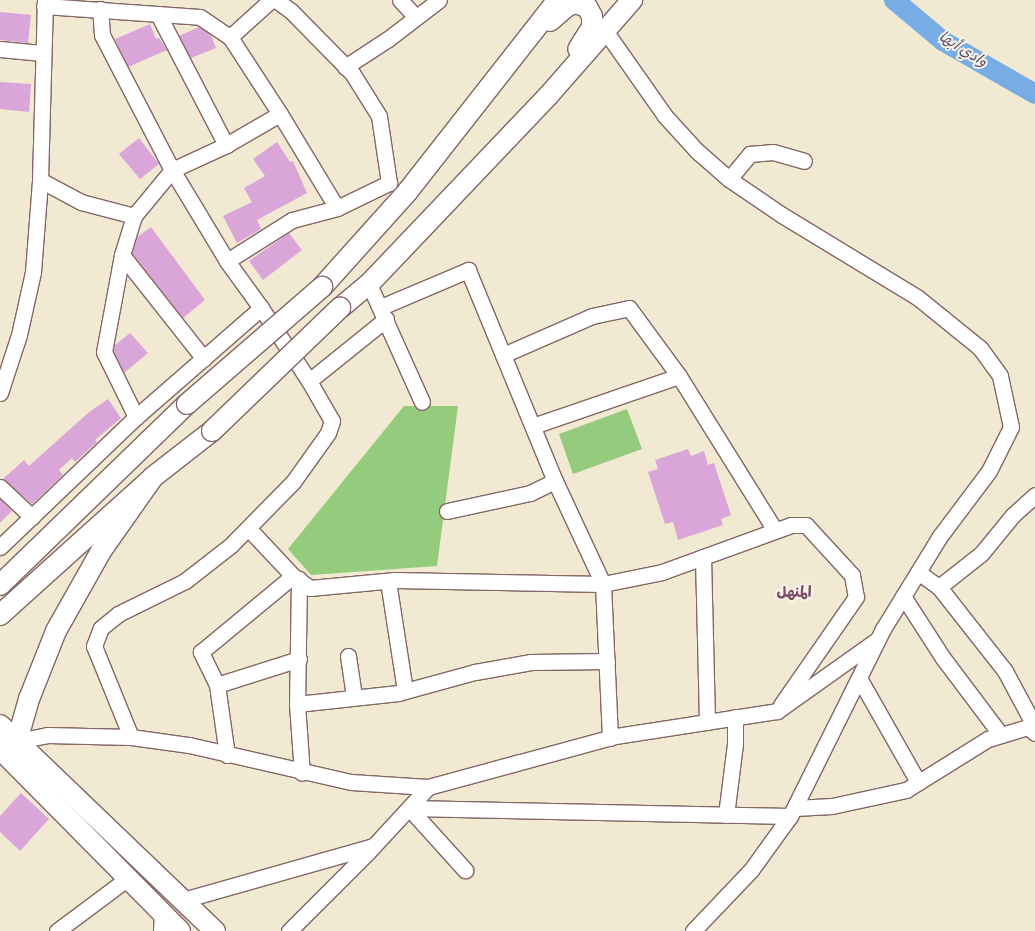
<!DOCTYPE html>
<html>
<head>
<meta charset="utf-8">
<style>
	body { margin:0 }
	#map { position:relative; width:1035px; height:931px; overflow:hidden; background:#f1e9d2; font-family:Dekko,"Playpen Sans Arabic",sans-serif }
	div>[style] { position:absolute }
	[style*='--x'] { left:calc(var(--x)*1px); top:calc(var(--y)*1px); width:calc(var(--w)*1px); rotate:calc(var(--a)*1deg) }
	.green>* { inset:0; background:#94cb7d }
	.river>* { height:20px; margin:-10px; padding:0 10px; transform-origin:10px; border-radius:10px; background:#78ace5 }
	.building>* { inset:0; background:#daa6d9 }
	.roads { filter:drop-shadow(1px 0 #846665) drop-shadow(-1px 0 #846665) drop-shadow(0 1px #846665) drop-shadow(0 -1px #846665) }
	.minor>* { height:15px; margin:-7.5px; padding:0 7.5px; transform-origin:7.5px; border-radius:7.5px; background:#fff }
	.major>* { height:20px; margin:-10px; padding:0 10px; transform-origin:10px; border-radius:10px; background:#fff }
	.bridges { filter:drop-shadow(1px 0 #846665) drop-shadow(-1px 0 #846665) drop-shadow(0 1px #846665) drop-shadow(0 -1px #846665) }
	.major-bridge>* { height:20px; margin:-10px; padding:0 10px; transform-origin:10px; border-radius:10px; background:#fff }
	span { translate:-50% -50%; white-space:nowrap; text-align:center; line-height:1.15; -webkit-text-stroke:4px #f7f3e8; paint-order:stroke }
	.water-label { font-size:15px; color:#5a506c; font-style:italic }
	.neighbourhood-label { font-size:15px; color:#7c4e68; font-weight:700 }
</style>
</head>
<body>
<div id="map">
	<div class="green">
		<i style="clip-path:polygon(404px 406px,458px 406px,437px 566px,311px 575px,288px 549px)"></i>
		<i style="clip-path:polygon(627px 409px,642px 449px,573px 474px,559px 434px)"></i>
	</div>
	<div class="river">
		<i style="--x:894;--y:0;--w:64;--a:39.9"></i>
		<i style="--x:943;--y:41;--w:106;--a:29.9"></i>
	</div>
	<div class="building">
		<i style="clip-path:polygon(0 12px,31px 15px,28px 43px,0 40px)"></i>
		<i style="clip-path:polygon(150px 24px,156px 39px,159px 38px,167px 50px,128px 67px,115px 39px)"></i>
		<i style="clip-path:polygon(199px 27px,211px 35px,216px 48px,191px 58px,179px 36px)"></i>
		<i style="clip-path:polygon(0 82px,31px 84px,29px 112px,0 109px)"></i>
		<i style="clip-path:polygon(139px 138px,159px 164px,140px 179px,119px 154px)"></i>
		<i style="clip-path:polygon(277px 142px,290px 162px,293px 161px,307px 193px,257px 220px,261px 229px,237px 243px,223px 216px,252px 202px,244px 188px,265px 176px,253px 159px)"></i>
		<i style="clip-path:polygon(151px 227px,205px 300px,183px 318px,132px 253px,136px 238px)"></i>
		<i style="clip-path:polygon(289px 233px,302px 250px,263px 280px,249px 261px)"></i>
		<i style="clip-path:polygon(130px 333px,148px 353px,124px 373px,113px 351px,114px 346px)"></i>
		<i style="clip-path:polygon(108px 399px,121px 418px,95px 440px,97px 442px,75px 462px,72px 458px,59px 470px,63px 475px,32px 504px,3px 479px,24px 460px,29px 466px,88px 413px)"></i>
		<i style="clip-path:polygon(688px 449px,691px 456px,704px 451px,708px 465px,714px 463px,731px 515px,721px 519px,723px 525px,678px 540px,673px 522px,665px 524px,648px 472px,658px 469px,655px 460px)"></i>
		<i style="clip-path:polygon(0 499px,12px 511px,0 523px)"></i>
		<i style="clip-path:polygon(21px 793px,49px 819px,20px 851px,0 832px,0 816px)"></i>
	</div>
	<div class="roads">
		<div class="minor">
			<i style="--x:400;--y:0;--w:23;--a:47"></i>
			<i style="--x:44;--y:6;--w:156;--a:4"></i>
			<i style="--x:200;--y:17;--w:36;--a:34"></i>
			<i style="--x:230;--y:37;--w:92;--a:57"></i>
			<i style="--x:280;--y:114;--w:110;--a:58.8"></i>
			<i style="--x:158;--y:14;--w:148;--a:62.6"></i>
			<i style="--x:606;--y:32;--w:103;--a:54.9"></i>
			<i style="--x:665;--y:116;--w:47;--a:47.6"></i>
			<i style="--x:697;--y:151;--w:43;--a:41.2"></i>
			<i style="--x:729;--y:179;--w:64;--a:34.2"></i>
			<i style="--x:782;--y:215;--w:158;--a:31.3"></i>
			<i style="--x:917;--y:297;--w:81;--a:39"></i>
			<i style="--x:980;--y:348;--w:34;--a:54"></i>
			<i style="--x:1000;--y:376;--w:52;--a:77.8"></i>
			<i style="--x:1011;--y:427;--w:49;--a:116.6"></i>
			<i style="--x:989;--y:471;--w:81;--a:127"></i>
			<i style="--x:940;--y:536;--w:109;--a:121.5"></i>
			<i style="--x:883;--y:629;--w:209;--a:116.4"></i>
			<i style="--x:790;--y:816;--w:67;--a:125.8"></i>
			<i style="--x:751;--y:870;--w:84;--a:133.6"></i>
			<i style="--x:230;--y:37;--w:55;--a:-42.1"></i>
			<i style="--x:0;--y:49;--w:42;--a:5.4"></i>
			<i style="--x:345;--y:67;--w:51;--a:-33.1"></i>
			<i style="--x:388;--y:39;--w:64;--a:-37.4"></i>
			<i style="--x:729;--y:179;--w:33;--a:-50"></i>
			<i style="--x:750;--y:154;--w:23;--a:-5"></i>
			<i style="--x:773;--y:152;--w:32;--a:16"></i>
			<i style="--x:40;--y:180;--w:47;--a:28.2"></i>
			<i style="--x:81;--y:202;--w:55;--a:14.8"></i>
			<i style="--x:122;--y:255;--w:132;--a:51.7"></i>
			<i style="--x:227;--y:261;--w:77;--a:-32.2"></i>
			<i style="--x:292;--y:220;--w:47;--a:-14.9"></i>
			<i style="--x:337;--y:208;--w:58;--a:-25.7"></i>
			<i style="--x:389;--y:183;--w:68;--a:-98.5"></i>
			<i style="--x:379;--y:116;--w:51;--a:-122.1"></i>
			<i style="--x:352;--y:73;--w:87;--a:-134.5"></i>
			<i style="--x:291;--y:11;--w:19;--a:-144"></i>
			<i style="--x:369;--y:284;--w:129;--a:65.8"></i>
			<i style="--x:381;--y:307;--w:95;--a:-23"></i>
			<i style="--x:468;--y:270;--w:228;--a:67.6"></i>
			<i style="--x:555;--y:481;--w:114;--a:65"></i>
			<i style="--x:603;--y:584;--w:154;--a:87.4"></i>
			<i style="--x:261;--y:308;--w:87;--a:56.7"></i>
			<i style="--x:503;--y:355;--w:97;--a:-23.7"></i>
			<i style="--x:592;--y:316;--w:38;--a:-12"></i>
			<i style="--x:629;--y:308;--w:84;--a:53.7"></i>
			<i style="--x:679;--y:376;--w:181;--a:58.1"></i>
			<i style="--x:0;--y:393;--w:61;--a:-71.9"></i>
			<i style="--x:19;--y:335;--w:65;--a:-77.5"></i>
			<i style="--x:33;--y:272;--w:92;--a:-85.6"></i>
			<i style="--x:40;--y:180;--w:180;--a:-88.4"></i>
			<i style="--x:136;--y:417;--w:72;--a:-116.2"></i>
			<i style="--x:104;--y:352;--w:99;--a:-79.5"></i>
			<i style="--x:122;--y:255;--w:41;--a:-72.9"></i>
			<i style="--x:134;--y:216;--w:60;--a:-50.4"></i>
			<i style="--x:172;--y:170;--w:60;--a:-24.8"></i>
			<i style="--x:226;--y:145;--w:62;--a:-29.9"></i>
			<i style="--x:533;--y:426;--w:154;--a:-18.9"></i>
			<i style="--x:0;--y:487;--w:44;--a:43.2"></i>
			<i style="--x:447;--y:511;--w:85;--a:-12.2"></i>
			<i style="--x:530;--y:493;--w:28;--a:-26"></i>
			<i style="--x:248;--y:528;--w:66;--a:46.8"></i>
			<i style="--x:293;--y:576;--w:21;--a:35"></i>
			<i style="--x:310;--y:588;--w:85;--a:-5.4"></i>
			<i style="--x:395;--y:580;--w:208;--a:1.1"></i>
			<i style="--x:603;--y:584;--w:60;--a:-11.5"></i>
			<i style="--x:662;--y:572;--w:137;--a:-20"></i>
			<i style="--x:791;--y:525;--w:15;--a:0"></i>
			<i style="--x:806;--y:525;--w:68;--a:47.4"></i>
			<i style="--x:852;--y:575;--w:22;--a:80"></i>
			<i style="--x:856;--y:597;--w:131;--a:124.8"></i>
			<i style="--x:0;--y:547;--w:188;--a:-43.7"></i>
			<i style="--x:136;--y:417;--w:166;--a:-41.1"></i>
			<i style="--x:261;--y:308;--w:58;--a:-125.9"></i>
			<i style="--x:227;--y:261;--w:106;--a:-121.1"></i>
			<i style="--x:172;--y:170;--w:152;--a:-117.4"></i>
			<i style="--x:102;--y:35;--w:26;--a:-94"></i>
			<i style="--x:703;--y:557;--w:165;--a:88.6"></i>
			<i style="--x:918;--y:572;--w:26;--a:36"></i>
			<i style="--x:939;--y:587;--w:107;--a:51.8"></i>
			<i style="--x:1005;--y:671;--w:64;--a:61.8"></i>
			<i style="--x:299;--y:579;--w:125;--a:90.9"></i>
			<i style="--x:297;--y:704;--w:69;--a:85.9"></i>
			<i style="--x:388;--y:581;--w:111;--a:81.2"></i>
			<i style="--x:939;--y:587;--w:53;--a:-38.2"></i>
			<i style="--x:981;--y:554;--w:50;--a:-50.6"></i>
			<i style="--x:1013;--y:515;--w:30;--a:-42"></i>
			<i style="--x:903;--y:596;--w:74;--a:57.2"></i>
			<i style="--x:943;--y:658;--w:96;--a:53"></i>
			<i style="--x:348;--y:656;--w:40;--a:81.5"></i>
			<i style="--x:859;--y:678;--w:120;--a:60.4"></i>
			<i style="--x:217;--y:685;--w:86;--a:-17.6"></i>
			<i style="--x:297;--y:704;--w:102;--a:-6.2"></i>
			<i style="--x:398;--y:693;--w:80;--a:-15.3"></i>
			<i style="--x:475;--y:672;--w:57;--a:-10.1"></i>
			<i style="--x:531;--y:662;--w:76;--a:-0.8"></i>
			<i style="--x:131;--y:737;--w:98;--a:-112.1"></i>
			<i style="--x:94;--y:646;--w:19;--a:-69"></i>
			<i style="--x:101;--y:628;--w:22;--a:-39"></i>
			<i style="--x:118;--y:614;--w:75;--a:-26.2"></i>
			<i style="--x:185;--y:581;--w:58;--a:-38"></i>
			<i style="--x:231;--y:545;--w:88;--a:-45.5"></i>
			<i style="--x:293;--y:482;--w:60;--a:-54.5"></i>
			<i style="--x:328;--y:433;--w:13;--a:-72"></i>
			<i style="--x:332;--y:421;--w:46;--a:-119.9"></i>
			<i style="--x:309;--y:381;--w:99;--a:-38.8"></i>
			<i style="--x:17;--y:741;--w:31;--a:-11"></i>
			<i style="--x:47;--y:735;--w:84;--a:1.4"></i>
			<i style="--x:131;--y:737;--w:59;--a:7.9"></i>
			<i style="--x:189;--y:745;--w:166;--a:12.9"></i>
			<i style="--x:351;--y:782;--w:77;--a:3.7"></i>
			<i style="--x:428;--y:787;--w:195;--a:-15.2"></i>
			<i style="--x:616;--y:736;--w:163;--a:-8.8"></i>
			<i style="--x:777;--y:711;--w:123;--a:-35.4"></i>
			<i style="--x:227;--y:755;--w:71;--a:-98.1"></i>
			<i style="--x:217;--y:685;--w:37;--a:-116"></i>
			<i style="--x:201;--y:652;--w:119;--a:-39.6"></i>
			<i style="--x:409;--y:808;--w:381;--a:1.2"></i>
			<i style="--x:409;--y:808;--w:84;--a:47.9"></i>
			<i style="--x:795;--y:808;--w:37;--a:-3"></i>
			<i style="--x:832;--y:806;--w:76;--a:-12.2"></i>
			<i style="--x:906;--y:790;--w:97;--a:-31.9"></i>
			<i style="--x:988;--y:739;--w:42;--a:-16.7"></i>
			<i style="--x:1028;--y:727;--w:9;--a:41"></i>
			<i style="--x:726;--y:815;--w:72;--a:-82.8"></i>
			<i style="--x:735;--y:744;--w:27;--a:-90"></i>
			<i style="--x:183;--y:900;--w:198;--a:-15.8"></i>
			<i style="--x:57;--y:931;--w:89;--a:-36.7"></i>
			<i style="--x:161;--y:931;--w:17;--a:-87"></i>
			<i style="--x:289;--y:931;--w:113;--a:-45"></i>
			<i style="--x:369;--y:851;--w:87;--a:-47.3"></i>
		</div>
		<div class="major">
			<i style="--x:550;--y:21;--w:23;--a:-41"></i>
			<i style="--x:567;--y:6;--w:9;--a:-18"></i>
			<i style="--x:576;--y:3;--w:12;--a:20"></i>
			<i style="--x:587;--y:7;--w:10;--a:61"></i>
			<i style="--x:592;--y:16;--w:11;--a:90"></i>
			<i style="--x:592;--y:27;--w:26;--a:122"></i>
			<i style="--x:322;--y:287;--w:129;--a:-48.1"></i>
			<i style="--x:408;--y:191;--w:243;--a:-51.9"></i>
			<i style="--x:340;--y:308;--w:38;--a:-40"></i>
			<i style="--x:369;--y:284;--w:260;--a:-46.4"></i>
			<i style="--x:548;--y:96;--w:128;--a:-48.8"></i>
			<i style="--x:0;--y:585;--w:260;--a:-44.1"></i>
			<i style="--x:0;--y:615;--w:206;--a:-42"></i>
			<i style="--x:153;--y:477;--w:75;--a:-37.9"></i>
			<i style="--x:0;--y:725;--w:298;--a:43.8"></i>
			<i style="--x:17;--y:741;--w:44;--a:-74.1"></i>
			<i style="--x:29;--y:699;--w:73;--a:-68.3"></i>
			<i style="--x:56;--y:631;--w:92;--a:-60.6"></i>
			<i style="--x:101;--y:551;--w:90;--a:-54.9"></i>
			<i style="--x:0;--y:749;--w:256;--a:45.3"></i>
		</div>
	</div>
	<div class="bridges">
		<div class="major-bridge">
			<i style="--x:187;--y:404;--w:179;--a:-40.9"></i>
			<i style="--x:212;--y:431;--w:178;--a:-43.9"></i>
		</div>
	</div>
	<div class="water-label">
		<span style="left:962px;top:51px;rotate:32deg">وادي أبها</span>
	</div>
	<div class="neighbourhood-label">
		<span style="left:794px;top:595px">المنهل</span>
	</div>
</div>
</body>
</html>
